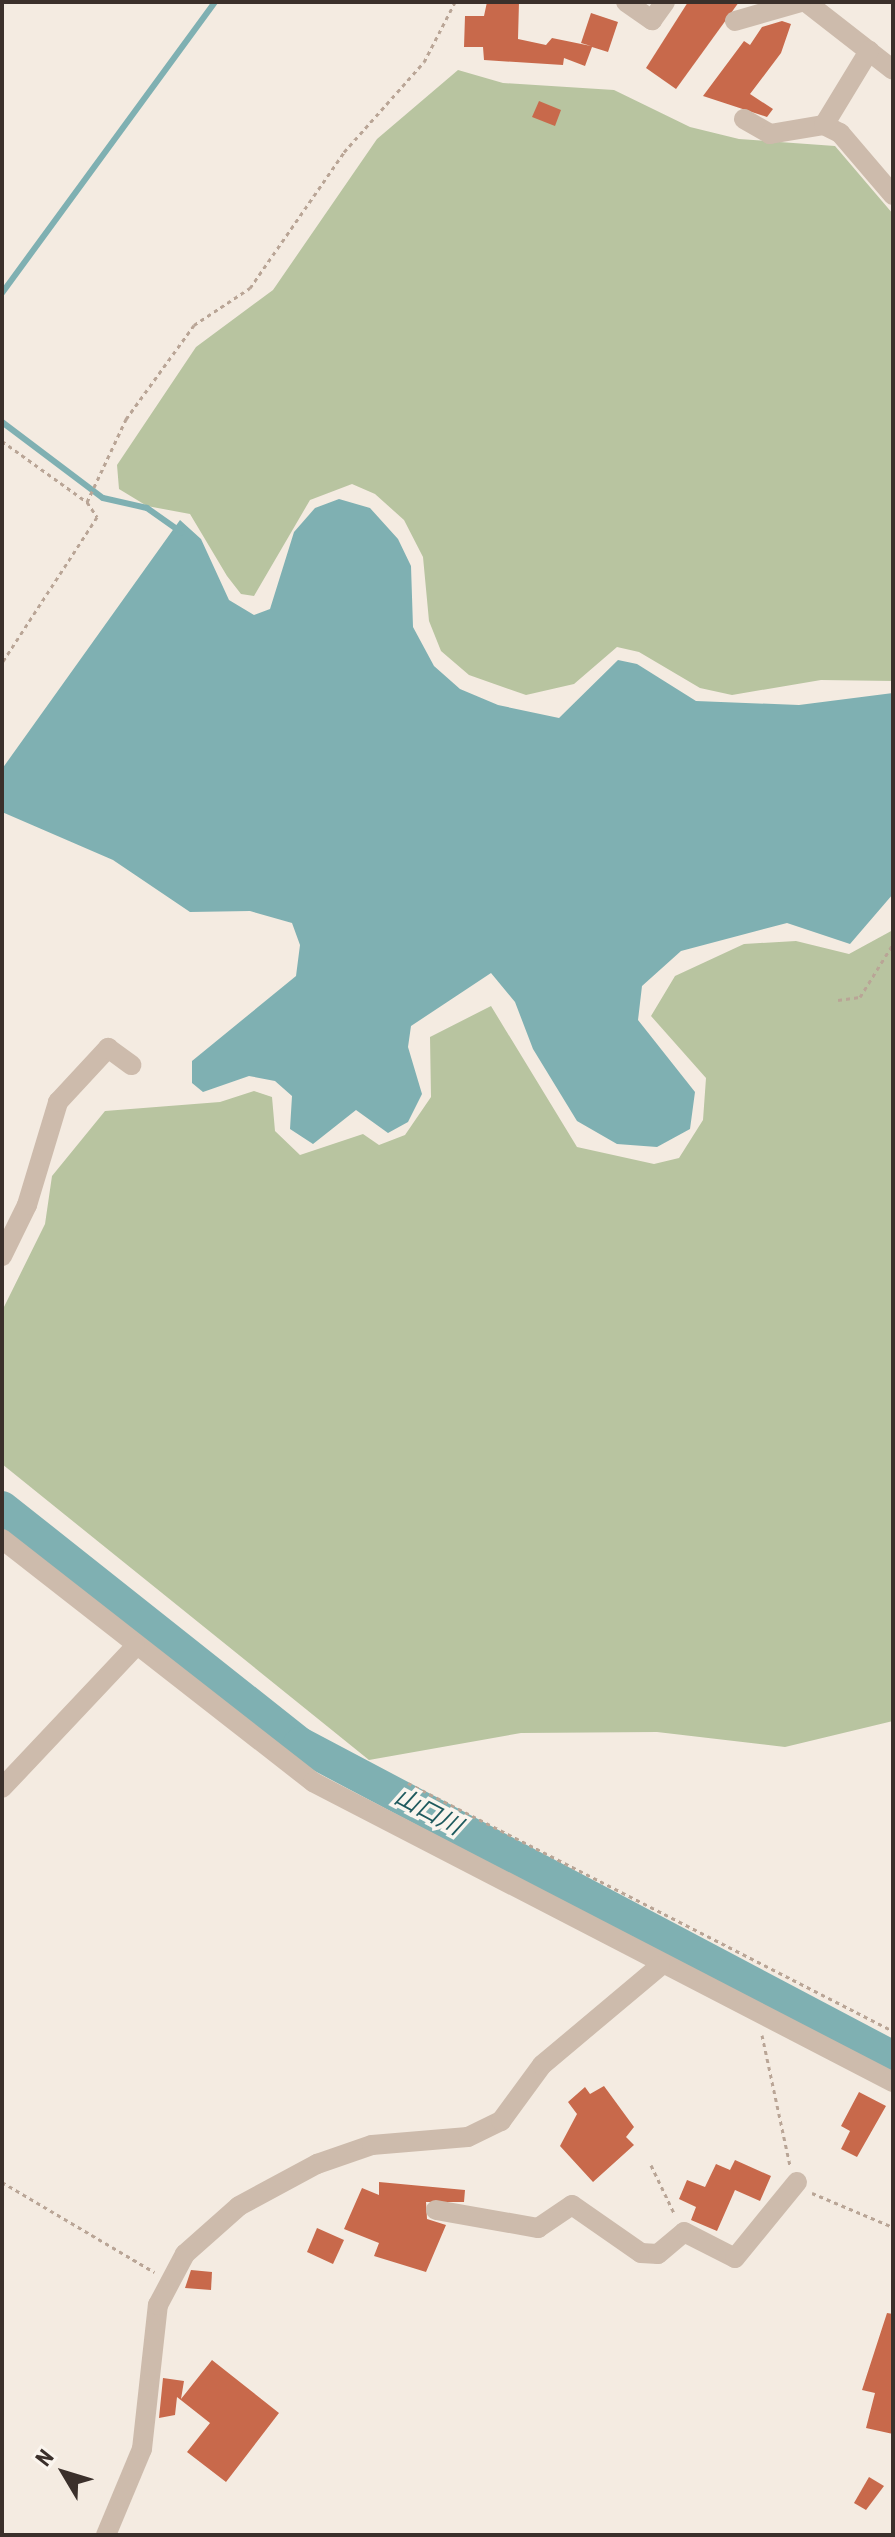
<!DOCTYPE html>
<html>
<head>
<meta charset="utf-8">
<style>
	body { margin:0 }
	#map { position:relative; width:895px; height:2537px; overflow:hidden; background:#f4ebe1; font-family:"Roboto Condensed","Noto Sans JP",sans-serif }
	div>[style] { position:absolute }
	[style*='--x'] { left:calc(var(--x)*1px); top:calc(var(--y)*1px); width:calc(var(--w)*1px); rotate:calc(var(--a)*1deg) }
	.green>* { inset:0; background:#b8c4a0 }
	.water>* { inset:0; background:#7fb0b2 }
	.stream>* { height:6px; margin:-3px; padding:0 3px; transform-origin:3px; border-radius:3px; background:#7fb0b2 }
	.river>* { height:34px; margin:-17px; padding:0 17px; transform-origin:17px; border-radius:17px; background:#7fb0b2 }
	.building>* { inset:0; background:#c8694b }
	.path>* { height:3px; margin-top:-1.5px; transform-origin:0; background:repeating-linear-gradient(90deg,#b9a596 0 4px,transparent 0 8px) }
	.minor>* { height:20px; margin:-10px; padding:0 10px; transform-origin:10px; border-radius:10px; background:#cdbbac }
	span { translate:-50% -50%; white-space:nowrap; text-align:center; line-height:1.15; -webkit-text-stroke:7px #fbf5ee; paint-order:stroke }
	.water-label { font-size:24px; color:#1f5a5e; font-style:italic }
	.frame { position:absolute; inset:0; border:4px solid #3b302b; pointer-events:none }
	.north { position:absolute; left:24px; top:2433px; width:80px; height:80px; -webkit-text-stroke:6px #fbf5ee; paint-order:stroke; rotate:308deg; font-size:22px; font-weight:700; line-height:32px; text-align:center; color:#3b302b }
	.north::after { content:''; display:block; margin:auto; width:28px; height:36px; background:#3b302b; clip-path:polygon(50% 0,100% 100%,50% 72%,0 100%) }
</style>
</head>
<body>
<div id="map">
	<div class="green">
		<i style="clip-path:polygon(458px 70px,503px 83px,614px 90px,690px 127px,739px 139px,835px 146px,893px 214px,893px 681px,821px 680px,732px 695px,700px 688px,639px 652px,617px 647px,574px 684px,526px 695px,469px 675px,441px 651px,429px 621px,423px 557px,404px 520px,375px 494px,352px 484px,310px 500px,254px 596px,241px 594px,227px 576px,190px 514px,147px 506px,119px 489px,117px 465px,196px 347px,273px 290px,377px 139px)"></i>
		<i style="clip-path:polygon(893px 930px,893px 1721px,785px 1747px,657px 1732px,521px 1733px,369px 1760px,2px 1464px,2px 1311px,45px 1224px,52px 1176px,105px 1111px,220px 1102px,254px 1091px,272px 1097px,275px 1131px,300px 1155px,363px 1134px,379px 1145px,405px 1135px,431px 1097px,430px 1037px,491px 1006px,577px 1147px,654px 1164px,679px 1158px,703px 1120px,706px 1078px,651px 1016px,675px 976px,744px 944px,796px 941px,849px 954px)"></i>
	</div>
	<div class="water">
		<i style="clip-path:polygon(339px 499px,370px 508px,398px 539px,411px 566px,413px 627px,434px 666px,460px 689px,498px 705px,559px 718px,618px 660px,637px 664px,696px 701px,799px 705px,893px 693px,893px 894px,850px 944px,787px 923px,681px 951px,642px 986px,638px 1020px,695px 1092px,690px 1129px,657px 1147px,617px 1144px,577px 1121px,533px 1049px,515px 1002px,491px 973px,411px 1026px,408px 1047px,422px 1094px,408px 1122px,388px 1133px,356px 1110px,313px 1144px,290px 1129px,292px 1096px,275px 1081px,249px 1076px,203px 1092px,192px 1083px,192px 1061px,296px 976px,300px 945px,292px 923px,250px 911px,190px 912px,113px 860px,2px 812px,2px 769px,180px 520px,201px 539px,229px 600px,254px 615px,270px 609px,294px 532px,315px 508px)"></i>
	</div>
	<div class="stream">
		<i style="--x:2;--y:293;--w:361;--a:-53.8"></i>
		<i style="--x:2;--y:422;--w:126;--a:37"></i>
		<i style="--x:103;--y:498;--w:45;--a:12.8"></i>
		<i style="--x:147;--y:508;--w:42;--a:35.2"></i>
	</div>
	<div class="river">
		<i style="--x:2;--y:1508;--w:380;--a:38.4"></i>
		<i style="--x:300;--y:1744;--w:671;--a:27.9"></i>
	</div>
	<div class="building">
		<i style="clip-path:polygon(487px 2px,519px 2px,518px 39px,546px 45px,552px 38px,591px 46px,581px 43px,591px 13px,618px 22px,608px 52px,592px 47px,585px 66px,564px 58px,563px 65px,484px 60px,483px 47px,464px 47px,465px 16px,484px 16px)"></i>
		<i style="clip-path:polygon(688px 2px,739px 2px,676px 89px,646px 68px)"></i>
		<i style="clip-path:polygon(782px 21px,791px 24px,781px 53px,750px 94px,773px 109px,767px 117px,703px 96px,744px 41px,750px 45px,762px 27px)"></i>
		<i style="clip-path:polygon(539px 101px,561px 110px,555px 126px,532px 117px)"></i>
		<i style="clip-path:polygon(604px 2086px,634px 2127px,626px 2137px,634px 2145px,593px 2182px,560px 2146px,577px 2114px,568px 2102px,585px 2087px,590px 2094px)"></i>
		<i style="clip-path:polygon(859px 2092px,886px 2106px,857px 2157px,841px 2149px,850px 2131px,841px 2126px)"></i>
		<i style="clip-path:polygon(735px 2160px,771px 2176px,760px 2201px,735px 2190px,717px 2231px,691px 2220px,696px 2207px,679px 2199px,687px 2180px,705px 2187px,716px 2164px,730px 2170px)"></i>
		<i style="clip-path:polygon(379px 2182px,465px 2190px,464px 2202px,426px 2202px,427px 2219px,446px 2225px,426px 2272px,374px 2256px,379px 2243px,344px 2229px,362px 2188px,379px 2195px)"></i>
		<i style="clip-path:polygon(317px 2228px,344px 2240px,333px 2264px,307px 2252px)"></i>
		<i style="clip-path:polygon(191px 2270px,212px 2272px,211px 2290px,185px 2288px)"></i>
		<i style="clip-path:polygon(887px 2313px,893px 2314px,893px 2434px,866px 2428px,875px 2393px,862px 2390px)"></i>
		<i style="clip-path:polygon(212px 2360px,279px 2413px,226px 2482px,187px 2452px,210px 2423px,177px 2397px,175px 2415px,159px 2418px,163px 2378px,184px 2381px,181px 2399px)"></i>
		<i style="clip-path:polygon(869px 2477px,884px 2486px,866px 2510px,854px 2503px)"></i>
	</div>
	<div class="path">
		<i style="--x:2;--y:441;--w:105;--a:35.7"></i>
		<i style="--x:87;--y:502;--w:18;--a:56"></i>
		<i style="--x:97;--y:517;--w:174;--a:123.1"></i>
		<i style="--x:87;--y:502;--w:92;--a:-64.8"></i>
		<i style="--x:126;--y:419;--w:116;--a:-54.1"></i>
		<i style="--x:194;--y:325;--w:67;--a:-33.5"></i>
		<i style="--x:250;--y:288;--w:165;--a:-55.3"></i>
		<i style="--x:344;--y:152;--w:120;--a:-48.4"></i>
		<i style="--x:424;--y:62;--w:68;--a:-62.7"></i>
		<i style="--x:838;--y:1000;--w:22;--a:-8"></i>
		<i style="--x:860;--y:997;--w:62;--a:-58.1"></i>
		<i style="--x:408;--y:1783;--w:545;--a:27.08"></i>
		<i style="--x:762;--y:2035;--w:134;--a:77.9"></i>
		<i style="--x:651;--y:2165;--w:55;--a:64.4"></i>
		<i style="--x:2;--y:2182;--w:177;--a:30.6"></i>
		<i style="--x:812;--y:2193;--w:88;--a:22.8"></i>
	</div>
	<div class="minor">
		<i style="--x:626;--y:2;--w:32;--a:35"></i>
		<i style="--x:652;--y:20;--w:22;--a:-54"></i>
		<i style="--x:806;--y:2;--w:110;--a:38"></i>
		<i style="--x:735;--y:21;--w:69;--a:-16.1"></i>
		<i style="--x:744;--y:119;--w:30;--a:30"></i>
		<i style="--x:770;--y:134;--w:55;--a:-9.5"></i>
		<i style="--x:824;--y:125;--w:18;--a:27"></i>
		<i style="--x:840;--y:133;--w:82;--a:49.5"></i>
		<i style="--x:824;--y:125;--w:87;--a:-58.7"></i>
		<i style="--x:2;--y:1256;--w:57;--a:-63.9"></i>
		<i style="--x:27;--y:1205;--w:108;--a:-73.2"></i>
		<i style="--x:58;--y:1102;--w:74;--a:-47.2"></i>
		<i style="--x:108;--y:1048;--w:29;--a:36"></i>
		<i style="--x:2;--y:1539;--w:395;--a:38"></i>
		<i style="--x:313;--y:1782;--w:653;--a:27.35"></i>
		<i style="--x:2;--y:1788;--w:194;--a:-46.7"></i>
		<i style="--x:436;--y:2210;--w:104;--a:10"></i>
		<i style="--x:538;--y:2228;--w:41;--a:-34.1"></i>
		<i style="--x:572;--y:2205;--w:84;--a:34.8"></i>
		<i style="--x:641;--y:2253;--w:17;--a:3"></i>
		<i style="--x:658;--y:2254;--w:34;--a:-40"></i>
		<i style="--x:684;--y:2232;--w:57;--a:27"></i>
		<i style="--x:735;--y:2258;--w:98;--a:-50.8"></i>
		<i style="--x:106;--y:2535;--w:93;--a:-67.3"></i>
		<i style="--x:142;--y:2449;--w:145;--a:-83.7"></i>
		<i style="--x:158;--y:2305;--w:58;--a:-62.1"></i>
		<i style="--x:185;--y:2254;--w:72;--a:-41.6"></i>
		<i style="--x:239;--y:2206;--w:89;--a:-28.3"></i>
		<i style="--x:317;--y:2164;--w:58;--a:-19.1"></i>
		<i style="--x:372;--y:2145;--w:96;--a:-4.8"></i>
		<i style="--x:468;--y:2137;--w:37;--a:-26"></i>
		<i style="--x:501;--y:2121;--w:69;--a:-53.8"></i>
		<i style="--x:542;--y:2065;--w:154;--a:-40"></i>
	</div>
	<div class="water-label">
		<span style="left:428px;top:1812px;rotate:28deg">山口川</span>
	</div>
	<div class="frame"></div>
	<div class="north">N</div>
</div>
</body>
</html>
